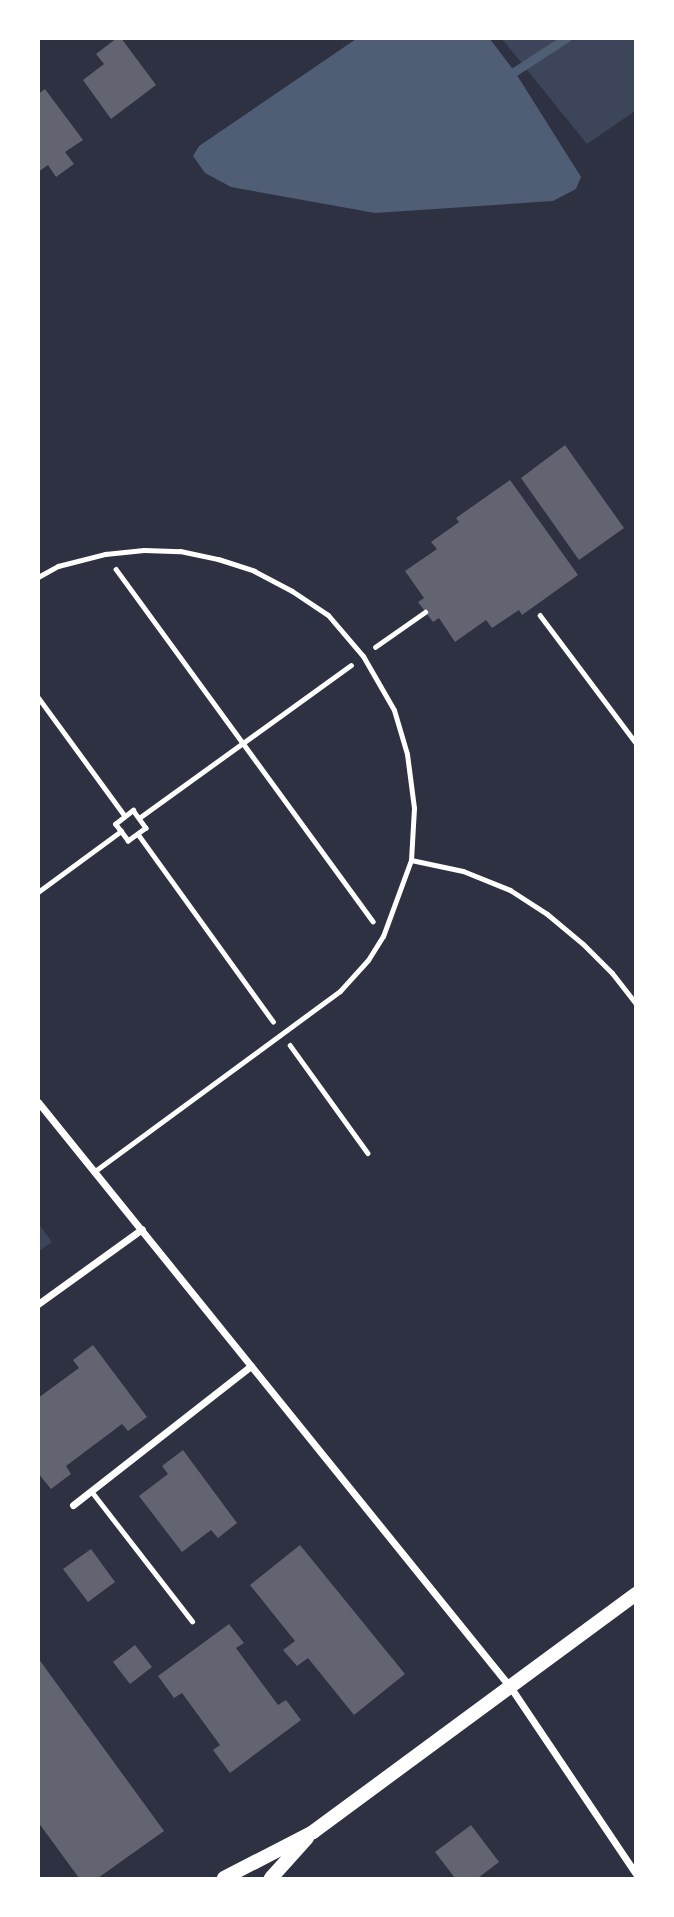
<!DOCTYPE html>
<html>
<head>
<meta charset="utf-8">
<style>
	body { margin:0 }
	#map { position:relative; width:674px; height:1917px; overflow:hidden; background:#2d3142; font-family:Cabin,sans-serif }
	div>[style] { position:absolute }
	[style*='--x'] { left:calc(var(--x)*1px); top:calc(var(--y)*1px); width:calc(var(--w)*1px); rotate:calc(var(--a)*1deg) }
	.green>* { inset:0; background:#3c4559 }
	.water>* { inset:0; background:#4f5d75 }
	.stream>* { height:9px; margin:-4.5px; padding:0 4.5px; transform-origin:4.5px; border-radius:4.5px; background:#4f5d75 }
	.building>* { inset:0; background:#626471 }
	.path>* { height:4.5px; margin:-2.25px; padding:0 2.25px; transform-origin:2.25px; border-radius:2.25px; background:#fff }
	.service>* { height:5px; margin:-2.5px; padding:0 2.5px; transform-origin:2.5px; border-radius:2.5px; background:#fff }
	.minor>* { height:7px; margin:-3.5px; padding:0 3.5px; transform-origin:3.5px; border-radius:3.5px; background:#fff }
	.secondary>* { height:14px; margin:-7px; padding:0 7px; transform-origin:7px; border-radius:7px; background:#fff }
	span { translate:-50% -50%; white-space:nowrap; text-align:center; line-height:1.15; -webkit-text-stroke:5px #fff; paint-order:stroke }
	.frame { position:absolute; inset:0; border:40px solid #fff; pointer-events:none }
</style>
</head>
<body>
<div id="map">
	<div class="green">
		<i style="clip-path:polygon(502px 39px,635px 39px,635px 111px,587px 144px)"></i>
		<i style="clip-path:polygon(38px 1223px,52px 1242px,39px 1251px,38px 1251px)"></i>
	</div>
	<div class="water">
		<i style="clip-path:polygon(356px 39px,490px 39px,515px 72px,581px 177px,576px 189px,553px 201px,375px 213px,231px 187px,205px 173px,193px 156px,199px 146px)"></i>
	</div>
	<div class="stream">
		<i style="--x:506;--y:77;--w:72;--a:-33"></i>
	</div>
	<div class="building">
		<i style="clip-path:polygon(117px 38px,121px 38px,156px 85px,111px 119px,83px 80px,104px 64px,96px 54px)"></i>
		<i style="clip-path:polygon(45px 89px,83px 140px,65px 152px,74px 164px,56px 177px,48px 165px,38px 172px,38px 94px)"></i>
		<i style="clip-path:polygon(565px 445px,624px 528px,579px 560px,521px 478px)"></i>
		<i style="clip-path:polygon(510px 480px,578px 575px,522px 615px,519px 610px,492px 628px,486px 620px,455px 642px,439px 618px,433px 622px,418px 602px,424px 598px,405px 571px,437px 549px,431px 542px,459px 522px,456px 518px)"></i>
		<i style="clip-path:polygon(93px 1345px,147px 1417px,128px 1431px,122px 1424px,66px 1466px,71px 1474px,51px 1489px,38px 1473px,38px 1398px,79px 1368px,73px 1360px)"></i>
		<i style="clip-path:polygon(183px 1450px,237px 1523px,218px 1538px,211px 1530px,182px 1552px,139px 1496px,168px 1474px,162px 1466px)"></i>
		<i style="clip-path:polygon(300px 1545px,405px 1674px,354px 1715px,308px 1658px,297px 1666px,283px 1650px,295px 1641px,250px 1585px)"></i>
		<i style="clip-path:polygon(91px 1549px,115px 1582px,88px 1602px,63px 1569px)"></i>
		<i style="clip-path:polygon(229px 1624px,244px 1643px,236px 1648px,278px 1705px,286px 1700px,301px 1720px,230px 1773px,213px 1750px,220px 1745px,182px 1693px,174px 1698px,158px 1676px)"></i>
		<i style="clip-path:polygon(135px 1645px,152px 1667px,130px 1684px,113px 1662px)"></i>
		<i style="clip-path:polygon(38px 1658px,164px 1831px,98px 1878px,79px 1878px,38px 1822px)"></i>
		<i style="clip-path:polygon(471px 1825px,499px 1862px,478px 1878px,455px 1878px,435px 1852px)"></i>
	</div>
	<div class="path">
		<i style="--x:116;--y:569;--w:436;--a:53.9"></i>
		<i style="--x:540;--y:615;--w:160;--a:53.1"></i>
		<i style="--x:375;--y:647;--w:61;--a:-35"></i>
		<i style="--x:38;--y:697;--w:147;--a:53.8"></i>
		<i style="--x:133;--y:810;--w:22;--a:54"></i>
		<i style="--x:146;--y:828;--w:22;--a:144"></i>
		<i style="--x:128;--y:841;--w:21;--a:-127"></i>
		<i style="--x:115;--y:824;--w:23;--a:-38"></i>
		<i style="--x:139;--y:818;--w:261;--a:-35.8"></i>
		<i style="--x:138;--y:834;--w:231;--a:54.2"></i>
		<i style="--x:38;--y:892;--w:103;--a:-36.3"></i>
		<i style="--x:290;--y:1045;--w:133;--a:54.2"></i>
	</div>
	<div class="service">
		<i style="--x:38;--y:577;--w:23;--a:-29"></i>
		<i style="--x:58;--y:566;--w:49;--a:-14.3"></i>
		<i style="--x:105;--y:554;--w:39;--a:-6"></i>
		<i style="--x:144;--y:550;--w:36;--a:2"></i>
		<i style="--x:180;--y:551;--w:39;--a:12"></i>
		<i style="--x:218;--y:559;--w:38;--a:18"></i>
		<i style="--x:254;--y:571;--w:43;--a:27.8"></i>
		<i style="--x:292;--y:591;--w:43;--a:33.7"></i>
		<i style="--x:328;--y:615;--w:54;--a:49.5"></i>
		<i style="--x:363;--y:656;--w:62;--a:60.1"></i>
		<i style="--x:394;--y:710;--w:46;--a:73.5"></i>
		<i style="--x:407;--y:754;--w:54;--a:82.6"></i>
		<i style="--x:414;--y:808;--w:52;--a:93.3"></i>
		<i style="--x:411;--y:860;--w:81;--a:110.2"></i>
		<i style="--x:383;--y:936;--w:28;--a:122"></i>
		<i style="--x:368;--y:960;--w:42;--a:132.1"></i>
		<i style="--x:340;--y:991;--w:304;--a:143.7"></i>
		<i style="--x:411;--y:860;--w:53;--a:11.9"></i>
		<i style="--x:463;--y:871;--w:51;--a:22"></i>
		<i style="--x:510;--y:890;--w:44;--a:33"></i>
		<i style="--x:547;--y:914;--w:47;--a:39.8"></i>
		<i style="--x:583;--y:944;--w:41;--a:45"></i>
		<i style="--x:612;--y:973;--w:39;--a:52"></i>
		<i style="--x:91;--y:1491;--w:165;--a:52.2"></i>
	</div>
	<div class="minor">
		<i style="--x:38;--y:1102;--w:753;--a:51.09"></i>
		<i style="--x:511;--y:1688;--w:224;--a:56.1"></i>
		<i style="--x:38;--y:1304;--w:128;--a:-35.8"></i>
		<i style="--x:73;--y:1505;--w:226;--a:-38"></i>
	</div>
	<div class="secondary">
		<i style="--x:224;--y:1878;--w:100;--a:-27.3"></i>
		<i style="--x:313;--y:1832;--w:401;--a:-36.4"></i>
		<i style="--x:271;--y:1878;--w:54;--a:-48"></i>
	</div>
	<div class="frame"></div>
</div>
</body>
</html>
